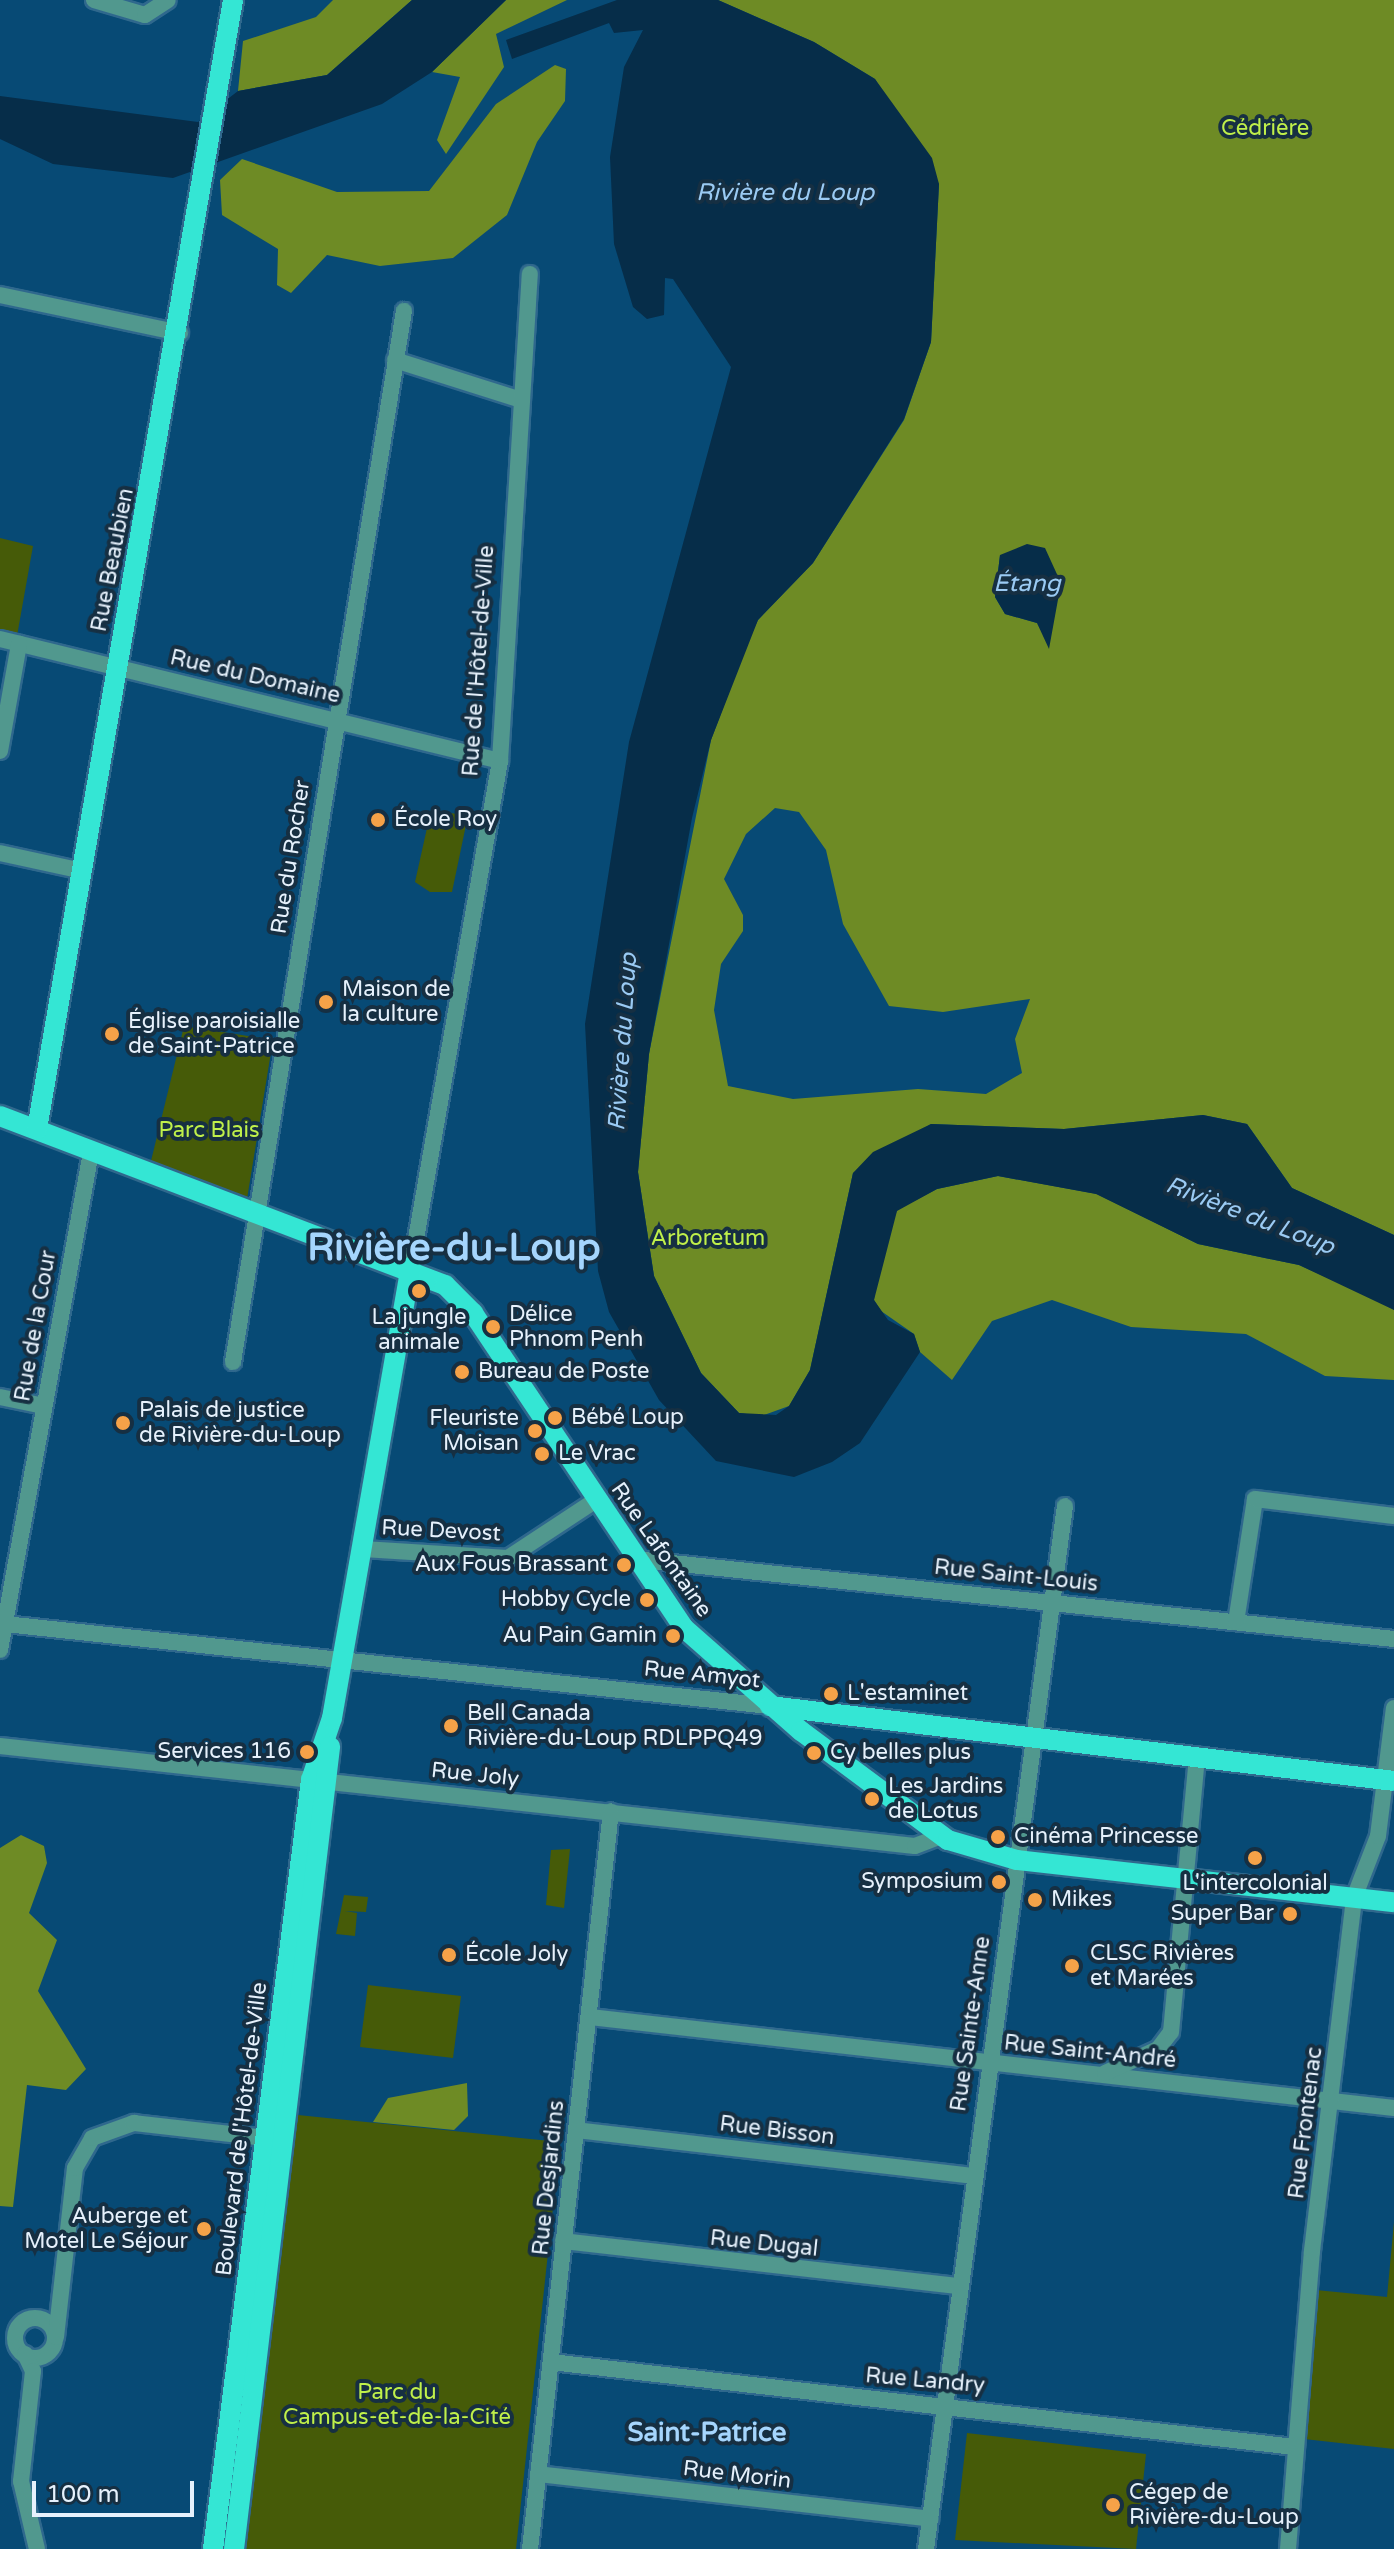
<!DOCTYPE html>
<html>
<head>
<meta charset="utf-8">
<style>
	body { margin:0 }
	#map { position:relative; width:1394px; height:2549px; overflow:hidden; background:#074a75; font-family:"Varela Round",sans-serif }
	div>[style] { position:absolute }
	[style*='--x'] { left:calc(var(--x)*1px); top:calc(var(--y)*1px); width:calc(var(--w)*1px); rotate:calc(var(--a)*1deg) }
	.green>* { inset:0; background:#465b08 }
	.forest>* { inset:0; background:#6e8b25 }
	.water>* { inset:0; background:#062d49 }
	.roads { filter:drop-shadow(2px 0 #2f688d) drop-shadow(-2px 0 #2f688d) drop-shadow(0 2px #2f688d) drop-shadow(0 -2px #2f688d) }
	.minor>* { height:16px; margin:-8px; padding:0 8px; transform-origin:8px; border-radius:8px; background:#51988e }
	.minor>.ring { margin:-8px; padding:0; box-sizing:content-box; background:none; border:16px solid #51988e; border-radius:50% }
	.major>* { height:20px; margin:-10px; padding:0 10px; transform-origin:10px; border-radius:10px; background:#34e6d4 }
	.dots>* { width:22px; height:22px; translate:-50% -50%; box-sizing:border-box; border:4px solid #162f42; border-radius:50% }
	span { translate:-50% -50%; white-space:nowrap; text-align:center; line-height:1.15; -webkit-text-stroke:8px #162f42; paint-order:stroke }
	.park-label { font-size:22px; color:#c0f04a }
	.street-label { font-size:22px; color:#e6f1fc }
	.poi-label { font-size:22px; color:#e6f1fc }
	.left { translate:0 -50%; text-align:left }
	.right { translate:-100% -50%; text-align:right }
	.water-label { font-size:24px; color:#9acaf3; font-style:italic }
	.quarter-label { font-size:26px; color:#a5d5fd; font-weight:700 }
	.town-label { font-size:38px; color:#a5d5fd; font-weight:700 }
	.scale { position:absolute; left:32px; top:2481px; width:162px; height:36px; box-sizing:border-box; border:4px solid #e6f1fc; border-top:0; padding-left:10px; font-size:24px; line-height:28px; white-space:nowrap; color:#e6f1fc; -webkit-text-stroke:6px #162f42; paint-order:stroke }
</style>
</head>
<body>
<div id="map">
	<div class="green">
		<i style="clip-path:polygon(0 538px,33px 546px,17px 636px,0 632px)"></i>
		<i style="clip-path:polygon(431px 810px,457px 814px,466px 825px,452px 892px,430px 892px,415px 882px)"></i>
		<i style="clip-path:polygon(184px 1026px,273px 1040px,247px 1199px,150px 1165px)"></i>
		<i style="clip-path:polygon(570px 1849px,564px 1908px,546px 1905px,551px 1850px)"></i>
		<i style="clip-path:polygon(344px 1895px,368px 1897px,366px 1912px,345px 1911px,357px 1913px,355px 1936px,336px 1934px)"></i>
		<i style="clip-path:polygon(368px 1985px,461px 1996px,453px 2058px,360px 2047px)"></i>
		<i style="clip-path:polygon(298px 2115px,560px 2142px,516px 2549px,243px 2549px)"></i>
		<i style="clip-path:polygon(1394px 2222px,1394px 2449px,1304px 2439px,1316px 2290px,1387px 2297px)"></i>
		<i style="clip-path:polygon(967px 2433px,1146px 2454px,1136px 2549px,955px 2540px)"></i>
	</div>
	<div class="forest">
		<i style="clip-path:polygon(333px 0,412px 0,327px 75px,238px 91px,243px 41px,316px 17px)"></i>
		<i style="clip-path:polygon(506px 0,567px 0,496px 34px,504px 67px,446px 154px,437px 140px,460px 77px,432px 72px)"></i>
		<i style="clip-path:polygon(evenodd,718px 0,1394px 0,1394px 1235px,1292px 1188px,1247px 1124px,1203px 1115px,1064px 1129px,931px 1124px,853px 1173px,810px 1370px,789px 1406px,761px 1416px,739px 1413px,701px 1373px,654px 1276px,638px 1172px,649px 1054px,711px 740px,747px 644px,758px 620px,813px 563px,904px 420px,931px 342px,939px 184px,875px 79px,814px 42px,718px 0,1000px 555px,1051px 648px,1037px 623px,1005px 614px,995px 597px,1000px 555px,718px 0,775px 808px,799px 812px,826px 850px,843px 924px,889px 1006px,943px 1012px,1030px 999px,1015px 1039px,1022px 1073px,986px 1094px,918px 1089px,793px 1099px,728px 1086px,714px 1010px,721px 964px,743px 931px,743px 915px,724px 879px,746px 834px,775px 808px)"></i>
		<i style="clip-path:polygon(555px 65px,566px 69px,565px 101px,537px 142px,507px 215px,453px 258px,380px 266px,327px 255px,291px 293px,277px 285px,278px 249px,222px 215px,220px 180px,242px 159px,337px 192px,429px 191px,496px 104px)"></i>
		<i style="clip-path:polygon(998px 1176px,1097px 1194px,1198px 1244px,1299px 1265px,1386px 1304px,1394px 1310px,1394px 1380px,1325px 1376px,1246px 1334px,1131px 1327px,1052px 1300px,992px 1321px,952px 1380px,920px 1352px,914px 1334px,881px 1311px,874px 1300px,877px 1271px,897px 1210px,937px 1189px)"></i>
		<i style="clip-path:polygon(21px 1835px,44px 1846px,47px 1863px,29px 1913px,57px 1940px,38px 1991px,86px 2069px,66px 2090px,27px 2085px,13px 2207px,0 2206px,0 1848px)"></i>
		<i style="clip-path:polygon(467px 2083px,468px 2116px,454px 2130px,373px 2122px,388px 2098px)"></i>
	</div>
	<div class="water">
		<i style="clip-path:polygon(412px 0,506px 0,432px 72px,382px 104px,173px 178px,53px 164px,0 139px,0 96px,198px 122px,238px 91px,327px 75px)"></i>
		<i style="clip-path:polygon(617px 0,718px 0,814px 42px,875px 79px,932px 158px,939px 184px,931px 342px,904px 419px,813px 563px,758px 620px,711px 740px,692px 818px,649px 1054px,638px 1172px,654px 1276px,701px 1373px,739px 1413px,776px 1415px,789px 1406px,810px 1370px,853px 1173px,873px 1152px,931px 1124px,1064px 1129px,1203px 1115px,1247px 1124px,1292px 1188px,1394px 1235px,1394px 1310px,1299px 1265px,1198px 1244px,1096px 1194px,998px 1176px,937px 1189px,897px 1211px,874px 1300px,888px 1320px,914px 1334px,920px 1352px,860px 1443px,832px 1462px,794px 1477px,716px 1461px,659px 1400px,609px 1312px,598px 1271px,585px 1024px,629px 742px,731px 367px,673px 279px,665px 278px,664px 315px,647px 319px,633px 307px,614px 244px,610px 157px,624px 67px,643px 30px,614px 33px,609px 23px,512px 59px,506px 40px)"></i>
		<i style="clip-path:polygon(1027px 544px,1045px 548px,1061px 583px,1049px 649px,1037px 623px,1005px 614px,995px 597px,1000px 555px)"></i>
	</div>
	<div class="roads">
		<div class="minor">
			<i style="--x:94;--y:0;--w:53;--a:16.4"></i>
			<i style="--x:145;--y:15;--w:27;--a:-33"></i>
			<i style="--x:0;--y:295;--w:184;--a:11.9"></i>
			<i style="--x:395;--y:360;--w:129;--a:17.6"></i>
			<i style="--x:0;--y:639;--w:515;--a:13.71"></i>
			<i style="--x:0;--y:751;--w:109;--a:-79.9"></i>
			<i style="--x:0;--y:853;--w:80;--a:12.3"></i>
			<i style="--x:411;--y:1267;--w:514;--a:-80.02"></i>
			<i style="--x:500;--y:761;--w:488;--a:-86.5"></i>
			<i style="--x:233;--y:1362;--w:1065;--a:-80.76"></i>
			<i style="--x:0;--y:1397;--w:45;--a:11.6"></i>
			<i style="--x:363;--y:1549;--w:145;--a:3.6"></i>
			<i style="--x:508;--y:1558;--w:105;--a:-33.4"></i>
			<i style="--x:634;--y:1559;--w:764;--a:6.01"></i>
			<i style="--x:1236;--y:1622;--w:124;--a:-81.2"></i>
			<i style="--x:1255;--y:1499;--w:140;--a:7"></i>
			<i style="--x:5;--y:1624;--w:769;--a:6.12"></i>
			<i style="--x:0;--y:1650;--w:506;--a:-79.64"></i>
			<i style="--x:0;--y:1746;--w:920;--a:6.24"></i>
			<i style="--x:915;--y:1846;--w:28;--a:-21"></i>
			<i style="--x:590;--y:2017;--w:809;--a:6.46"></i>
			<i style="--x:1105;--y:2073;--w:58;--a:-24.4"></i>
			<i style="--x:1158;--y:2049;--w:21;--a:-53"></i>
			<i style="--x:1171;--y:2032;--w:278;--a:-84.6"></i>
			<i style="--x:576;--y:2130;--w:400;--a:6.6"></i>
			<i style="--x:563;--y:2241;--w:400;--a:6.5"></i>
			<i class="ring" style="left:15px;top:2318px;width:24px;height:24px"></i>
			<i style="--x:56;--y:2337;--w:170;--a:-83.6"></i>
			<i style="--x:75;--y:2168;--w:34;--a:-60"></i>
			<i style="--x:92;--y:2138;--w:45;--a:-19.7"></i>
			<i style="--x:134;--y:2123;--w:142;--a:6.5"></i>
			<i style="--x:25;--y:2354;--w:19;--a:65"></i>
			<i style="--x:33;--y:2371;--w:111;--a:96.2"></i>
			<i style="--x:21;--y:2481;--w:70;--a:76.8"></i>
			<i style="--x:551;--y:2362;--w:749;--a:6.52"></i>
			<i style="--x:538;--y:2474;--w:395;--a:6.5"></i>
			<i style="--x:530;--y:2549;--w:742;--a:-83.74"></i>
			<i style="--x:926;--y:2549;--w:1052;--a:-82.41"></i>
			<i style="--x:1288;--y:2549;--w:299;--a:-85.4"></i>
			<i style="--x:1312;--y:2251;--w:355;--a:-83.2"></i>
			<i style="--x:1354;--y:1898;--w:66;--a:-68.8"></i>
			<i style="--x:1378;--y:1836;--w:129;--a:-82.9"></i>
		</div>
		<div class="major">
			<i style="--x:0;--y:1116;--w:476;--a:20.8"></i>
			<i style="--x:445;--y:1285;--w:40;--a:45"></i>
			<i style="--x:473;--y:1313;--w:379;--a:56.2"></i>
			<i style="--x:684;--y:1628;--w:156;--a:41.4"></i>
			<i style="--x:801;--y:1731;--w:183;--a:36.6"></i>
			<i style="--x:948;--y:1840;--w:72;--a:16.2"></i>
			<i style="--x:1017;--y:1860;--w:379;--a:6.4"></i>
			<i style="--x:37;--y:1129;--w:1146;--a:-80.15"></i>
			<i style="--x:770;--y:1706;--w:628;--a:6.85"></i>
			<i style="--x:213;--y:2549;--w:775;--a:-82.74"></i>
			<i style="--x:311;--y:1780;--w:65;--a:-71.3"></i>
			<i style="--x:332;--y:1718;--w:458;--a:-80.1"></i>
			<i style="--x:234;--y:2549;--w:808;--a:-83.17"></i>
		</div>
	</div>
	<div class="dots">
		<i style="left:378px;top:820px;background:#f6a248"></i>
		<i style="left:326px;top:1002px;background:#f6a248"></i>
		<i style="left:112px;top:1034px;background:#f6a248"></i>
		<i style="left:419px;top:1291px;background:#f6a248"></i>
		<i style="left:493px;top:1327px;background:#f6a248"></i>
		<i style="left:462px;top:1372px;background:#f6a248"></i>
		<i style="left:555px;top:1418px;background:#f6a248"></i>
		<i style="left:123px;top:1423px;background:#f6a248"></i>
		<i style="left:535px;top:1431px;background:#f6a248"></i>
		<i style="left:542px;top:1454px;background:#f6a248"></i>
		<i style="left:624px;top:1565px;background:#f6a248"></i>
		<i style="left:647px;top:1600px;background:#f6a248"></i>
		<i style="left:673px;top:1636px;background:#f6a248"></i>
		<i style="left:831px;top:1694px;background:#f6a248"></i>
		<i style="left:451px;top:1726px;background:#f6a248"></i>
		<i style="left:307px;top:1752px;background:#f6a248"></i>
		<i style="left:814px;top:1753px;background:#f6a248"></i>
		<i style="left:872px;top:1799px;background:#f6a248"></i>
		<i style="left:998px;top:1837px;background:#f6a248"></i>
		<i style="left:1255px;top:1858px;background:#f6a248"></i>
		<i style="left:999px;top:1882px;background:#f6a248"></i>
		<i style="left:1035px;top:1900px;background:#f6a248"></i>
		<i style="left:1290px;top:1914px;background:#f6a248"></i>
		<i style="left:449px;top:1955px;background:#f6a248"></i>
		<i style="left:1072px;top:1966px;background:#f6a248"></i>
		<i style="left:204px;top:2229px;background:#f6a248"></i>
		<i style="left:1113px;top:2505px;background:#f6a248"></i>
	</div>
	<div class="park-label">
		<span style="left:1265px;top:129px">Cédrière</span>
		<span style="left:209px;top:1131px">Parc Blais</span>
		<span style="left:708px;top:1239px">Arboretum</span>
		<span style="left:397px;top:2405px">Parc du<br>Campus-et-de-la-Cité</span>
	</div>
	<div class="street-label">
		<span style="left:113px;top:560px;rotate:-79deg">Rue Beaubien</span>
		<span style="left:479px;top:661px;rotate:-86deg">Rue de l'Hôtel-de-Ville</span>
		<span style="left:255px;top:677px;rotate:13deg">Rue du Domaine</span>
		<span style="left:291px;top:857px;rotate:-81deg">Rue du Rocher</span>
		<span style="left:36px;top:1326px;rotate:-80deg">Rue de la Cour</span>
		<span style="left:441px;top:1531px;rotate:3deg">Rue Devost</span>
		<span style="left:661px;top:1550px;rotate:55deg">Rue Lafontaine</span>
		<span style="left:1016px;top:1576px;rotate:6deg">Rue Saint-Louis</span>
		<span style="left:702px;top:1675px;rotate:6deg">Rue Amyot</span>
		<span style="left:475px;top:1775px;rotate:6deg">Rue Joly</span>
		<span style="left:971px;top:2024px;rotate:-82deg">Rue Sainte-Anne</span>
		<span style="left:1090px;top:2052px;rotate:6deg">Rue Saint-André</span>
		<span style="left:1306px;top:2123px;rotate:-83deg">Rue Frontenac</span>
		<span style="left:242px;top:2129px;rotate:-83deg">Boulevard de l'Hôtel-de-Ville</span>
		<span style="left:777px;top:2131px;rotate:7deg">Rue Bisson</span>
		<span style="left:549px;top:2178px;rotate:-84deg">Rue Desjardins</span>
		<span style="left:764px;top:2244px;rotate:6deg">Rue Dugal</span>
		<span style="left:925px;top:2381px;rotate:5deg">Rue Landry</span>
		<span style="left:737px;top:2475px;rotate:7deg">Rue Morin</span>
	</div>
	<div class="poi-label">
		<span class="left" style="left:394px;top:820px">École Roy</span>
		<span class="left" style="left:342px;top:1002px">Maison de<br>la culture</span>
		<span class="left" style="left:128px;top:1034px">Église paroisialle<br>de Saint-Patrice</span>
		<span class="left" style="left:509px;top:1327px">Délice<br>Phnom Penh</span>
		<span style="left:419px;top:1330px">La jungle<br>animale</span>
		<span class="left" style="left:478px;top:1372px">Bureau de Poste</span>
		<span class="left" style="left:139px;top:1423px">Palais de justice<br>de Rivière-du-Loup</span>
		<span class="right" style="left:519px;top:1431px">Fleuriste<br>Moisan</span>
		<span class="left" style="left:571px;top:1418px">Bébé Loup</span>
		<span class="left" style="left:558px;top:1454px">Le Vrac</span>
		<span class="right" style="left:608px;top:1565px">Aux Fous Brassant</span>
		<span class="right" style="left:631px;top:1600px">Hobby Cycle</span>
		<span class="right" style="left:657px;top:1636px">Au Pain Gamin</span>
		<span class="left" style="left:847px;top:1694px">L'estaminet</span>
		<span class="left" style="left:467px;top:1726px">Bell Canada<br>Rivière-du-Loup RDLPPQ49</span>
		<span class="right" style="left:291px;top:1752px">Services 116</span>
		<span class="left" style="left:830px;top:1753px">Cy belles plus</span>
		<span class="left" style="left:888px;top:1799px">Les Jardins<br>de Lotus</span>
		<span class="left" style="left:1014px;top:1837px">Cinéma Princesse</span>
		<span class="right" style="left:983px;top:1882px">Symposium</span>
		<span style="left:1255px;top:1884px">L'intercolonial</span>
		<span class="left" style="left:1051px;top:1900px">Mikes</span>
		<span class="right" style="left:1274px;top:1914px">Super Bar</span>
		<span class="left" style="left:1090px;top:1966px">CLSC Rivières<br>et Marées</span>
		<span class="left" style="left:465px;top:1955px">École Joly</span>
		<span class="right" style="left:188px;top:2229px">Auberge et<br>Motel Le Séjour</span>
		<span class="left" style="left:1129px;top:2505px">Cégep de<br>Rivière-du-Loup</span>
	</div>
	<div class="water-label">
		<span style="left:785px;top:193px">Rivière du Loup</span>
		<span style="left:1027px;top:584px">Étang</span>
		<span style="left:623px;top:1042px;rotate:-86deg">Rivière du Loup</span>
		<span style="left:1250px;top:1216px;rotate:21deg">Rivière du Loup</span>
	</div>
	<div class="quarter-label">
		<span style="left:707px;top:2433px">Saint-Patrice</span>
	</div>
	<div class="town-label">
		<span style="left:454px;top:1249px">Rivière-du-Loup</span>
	</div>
	<div class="scale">100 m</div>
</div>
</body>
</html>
